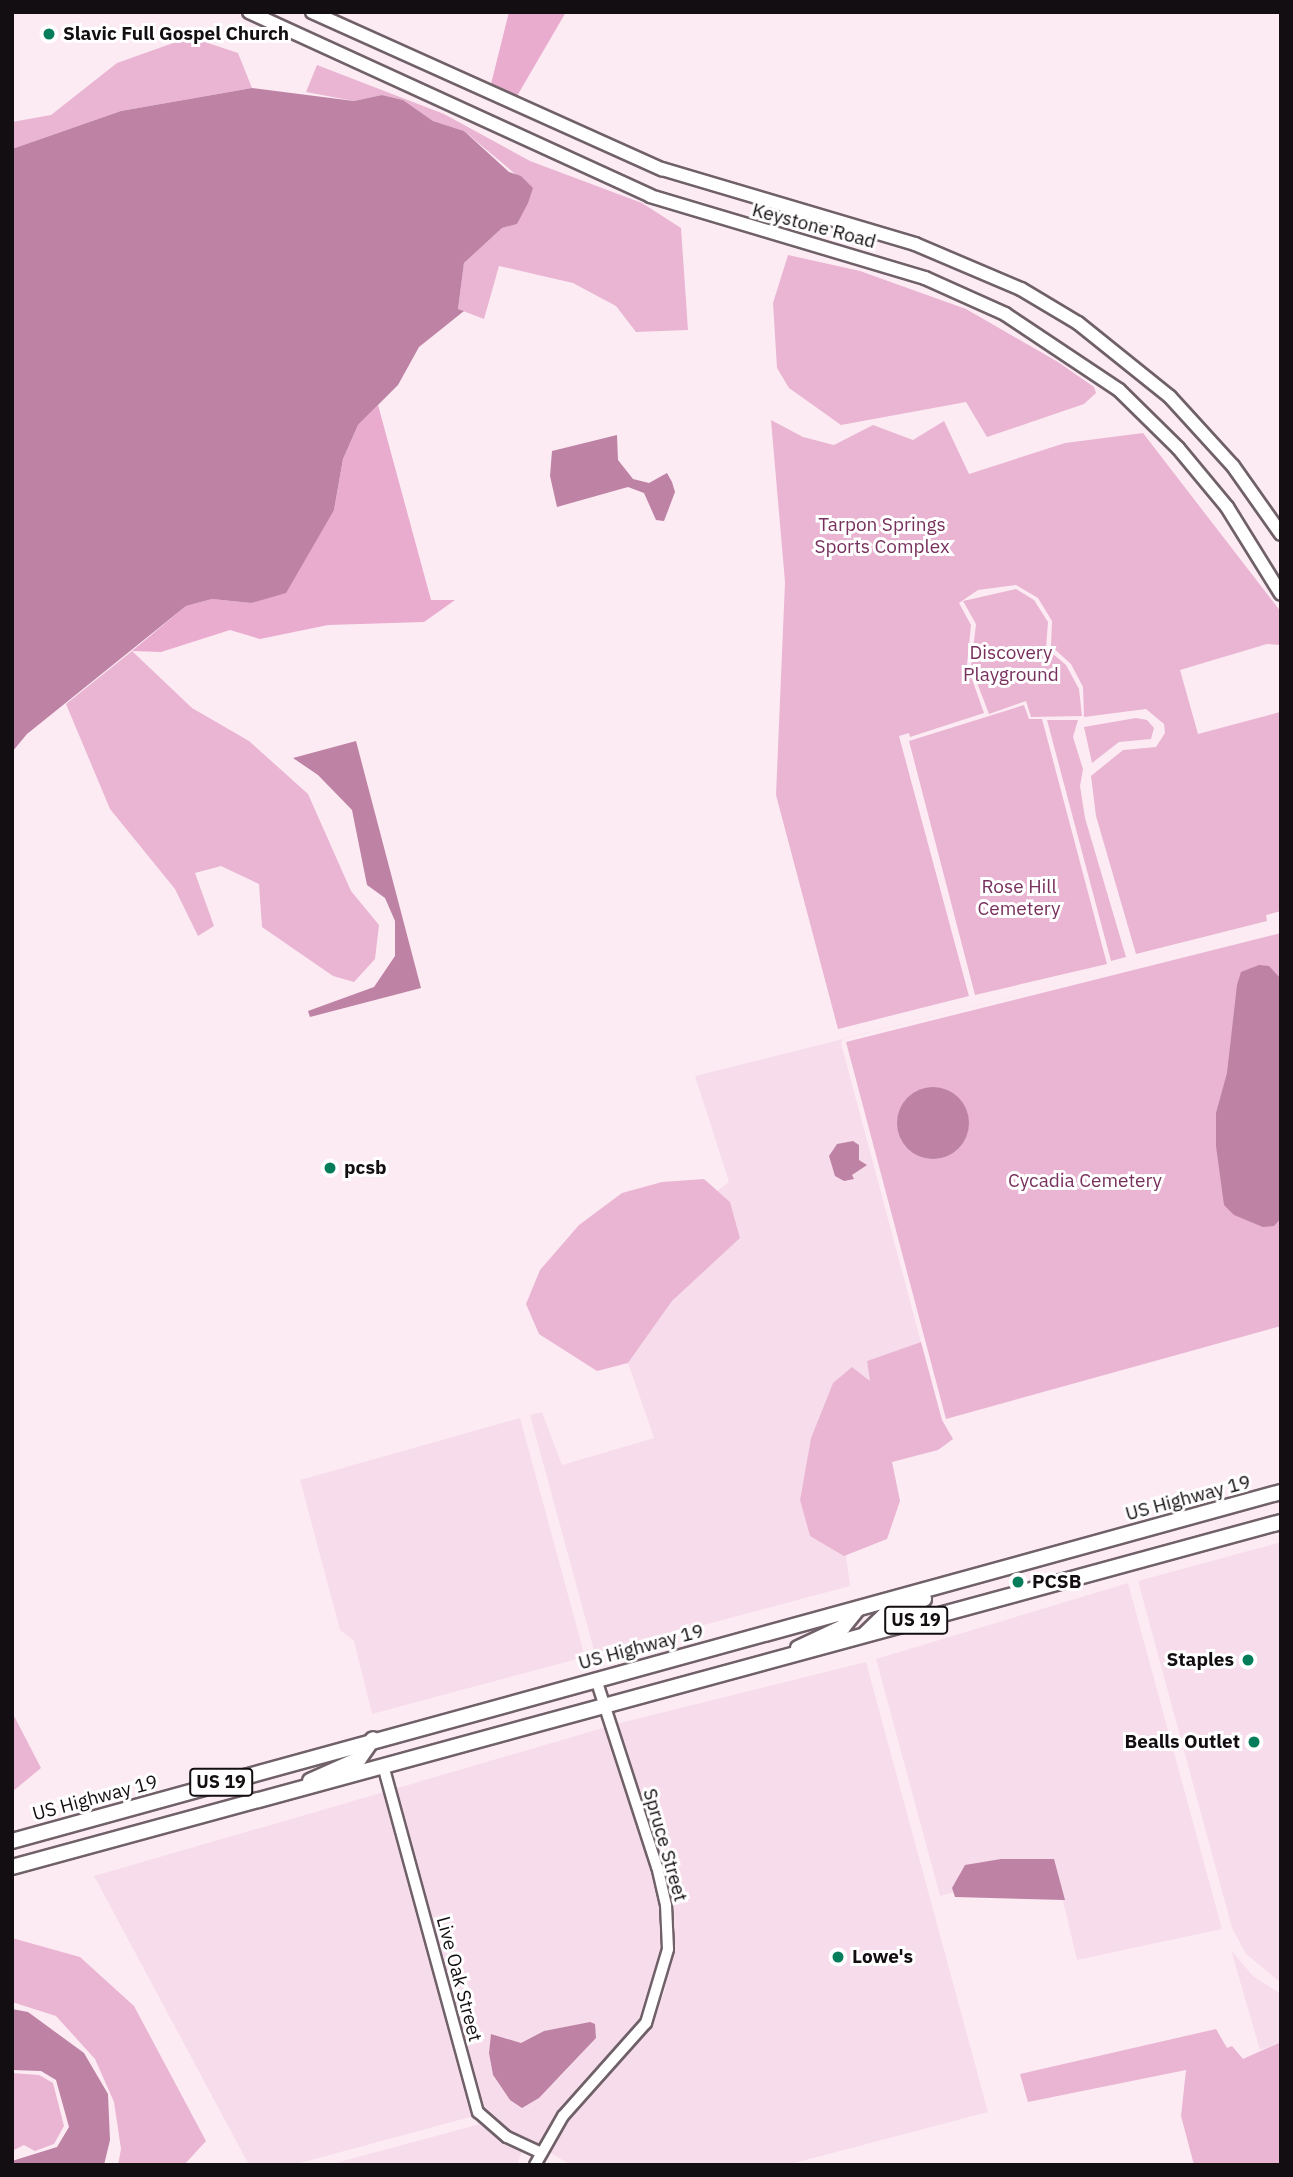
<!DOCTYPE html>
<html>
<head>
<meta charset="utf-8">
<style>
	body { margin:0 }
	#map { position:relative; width:1293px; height:2177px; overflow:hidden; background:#fdebf4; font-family:"IBM Plex Sans",sans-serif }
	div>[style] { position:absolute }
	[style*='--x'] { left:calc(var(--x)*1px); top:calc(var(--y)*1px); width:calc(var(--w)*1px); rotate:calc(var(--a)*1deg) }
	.built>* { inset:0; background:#f7ddeb }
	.green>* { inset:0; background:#e9b5d2 }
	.forest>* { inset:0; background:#e9abce }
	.water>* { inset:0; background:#bd82a4 }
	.round { border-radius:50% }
	.roads { filter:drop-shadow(2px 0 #706169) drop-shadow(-2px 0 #706169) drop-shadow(0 2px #706169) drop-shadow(0 -2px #706169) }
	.minor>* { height:10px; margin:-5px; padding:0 5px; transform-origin:5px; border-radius:5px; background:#fff }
	.major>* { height:12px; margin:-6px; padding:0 6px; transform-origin:6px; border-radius:6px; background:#fff }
	.highway>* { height:14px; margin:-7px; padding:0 7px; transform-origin:7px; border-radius:7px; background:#fff }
	.dots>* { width:19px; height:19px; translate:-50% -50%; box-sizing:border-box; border:4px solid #fff; border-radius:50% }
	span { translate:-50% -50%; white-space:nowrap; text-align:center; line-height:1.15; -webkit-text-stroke:6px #fff; paint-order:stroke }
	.shield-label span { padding:2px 5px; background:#fff; border:2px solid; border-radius:5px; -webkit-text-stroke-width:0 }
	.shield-label { font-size:18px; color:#130e11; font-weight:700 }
	.poi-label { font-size:19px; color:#130e11; font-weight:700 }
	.left { translate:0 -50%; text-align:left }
	.right { translate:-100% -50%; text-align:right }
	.street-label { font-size:19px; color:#130e11 }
	.park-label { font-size:19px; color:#78305d }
	.frame { position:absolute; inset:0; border:14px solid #130e11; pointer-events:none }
</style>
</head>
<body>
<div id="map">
	<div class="built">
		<i style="clip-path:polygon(1183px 954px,845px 1038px,841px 1043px,921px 1342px,867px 1361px,871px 1382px,852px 1368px,833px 1383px,811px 1438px,800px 1500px,810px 1536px,846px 1555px,850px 1586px,595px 1654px,530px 1415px,542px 1412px,562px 1465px,654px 1438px,628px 1363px,672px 1301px,740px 1238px,730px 1202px,717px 1191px,729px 1182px,695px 1076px)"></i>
		<i style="clip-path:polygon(520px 1418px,585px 1657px,372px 1714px,354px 1641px,340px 1630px,300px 1480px)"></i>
		<i style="clip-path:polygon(1281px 1542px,1281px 1983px,1246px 1954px,1232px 1928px,1138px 1581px)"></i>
		<i style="clip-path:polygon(1128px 1583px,1222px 1929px,1077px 1960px,1053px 1859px,952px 1888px,954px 1892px,940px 1896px,876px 1659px)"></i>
		<i style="clip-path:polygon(866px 1662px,988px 2112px,787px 2165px,571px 2165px,547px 2151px,567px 2119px,650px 2025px,664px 1993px,673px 1948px,671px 1905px,662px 1865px,616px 1724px)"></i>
		<i style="clip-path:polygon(evenodd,606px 1727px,652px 1868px,661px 1907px,662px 1949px,642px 2021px,559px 2113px,537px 2147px,510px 2133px,483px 2110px,394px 1789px,606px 1727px,590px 2022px,596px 2038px,559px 2078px,549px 2087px,510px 2100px,493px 2076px,489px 2053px,492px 2034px,521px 2043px,544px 2031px,590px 2022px)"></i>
		<i style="clip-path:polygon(384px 1792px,474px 2116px,293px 2165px,249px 2165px,94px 1876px)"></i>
		<i style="clip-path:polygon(1231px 1950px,1253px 1976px,1281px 1994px,1281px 2042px,1260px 2050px)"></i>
		<i style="clip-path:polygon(480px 2124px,522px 2151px,517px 2165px,328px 2165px)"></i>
	</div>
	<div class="green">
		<i style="clip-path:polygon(190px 37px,238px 53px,252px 88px,121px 111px,12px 149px,12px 122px,51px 115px,117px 63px)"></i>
		<i style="clip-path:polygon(317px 65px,444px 114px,530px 161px,642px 203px,681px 228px,688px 330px,636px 332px,616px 306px,573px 283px,499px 266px,484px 319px,458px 309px,464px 263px,502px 228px,517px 224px,532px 188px,464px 131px,433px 121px,403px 100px,382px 95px,354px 101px,306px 92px)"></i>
		<i style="clip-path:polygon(788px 255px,860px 271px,966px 309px,1058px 362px,1094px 387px,1096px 393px,1084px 404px,987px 437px,966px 402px,841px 425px,789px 388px,777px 368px,773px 303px)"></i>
		<i style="clip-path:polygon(771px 420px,803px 437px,834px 445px,873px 425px,913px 440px,944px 421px,969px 474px,1065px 443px,1143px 433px,1281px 612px,1281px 645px,1267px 644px,1180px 670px,1198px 734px,1280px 712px,1281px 911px,1266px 915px,1267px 921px,1136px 954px,1096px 816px,1091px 776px,1123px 750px,1156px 747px,1165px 733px,1164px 724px,1146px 709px,1084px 717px,1083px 687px,1071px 664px,1051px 646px,1052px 621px,1038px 598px,1016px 585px,978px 590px,959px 603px,971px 625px,967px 665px,984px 713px,910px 737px,909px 733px,899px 736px,969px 996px,838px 1029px,776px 795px,785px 582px)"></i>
		<i style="clip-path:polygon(1016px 589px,1034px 600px,1048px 622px,1046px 648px,1066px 665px,1079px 689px,1082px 716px,1031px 717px,1026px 701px,989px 714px,971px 667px,976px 624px,963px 601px)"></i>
		<i style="clip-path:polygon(132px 651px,192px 708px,249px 741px,308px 794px,351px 891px,379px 925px,375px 959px,354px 982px,333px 976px,262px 927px,259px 884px,221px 866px,195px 873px,214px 926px,198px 936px,175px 889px,110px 809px,66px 704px)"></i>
		<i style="clip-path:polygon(1024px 705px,1029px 719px,1042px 719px,1107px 964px,975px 995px,909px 741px)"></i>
		<i style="clip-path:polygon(1136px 718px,1147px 720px,1154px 728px,1151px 739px,1119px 742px,1092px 763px,1084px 727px)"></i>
		<i style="clip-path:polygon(1047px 720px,1078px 720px,1073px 737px,1083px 769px,1080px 786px,1085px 818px,1126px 957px,1111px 961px)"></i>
		<i style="clip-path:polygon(1281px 933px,1281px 1326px,946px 1419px,846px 1042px)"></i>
		<i style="clip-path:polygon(704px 1179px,730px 1202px,740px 1238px,672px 1301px,628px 1363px,597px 1371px,539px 1334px,526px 1304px,540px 1270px,579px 1225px,622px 1193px,662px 1182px)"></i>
		<i style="clip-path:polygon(921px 1342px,942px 1420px,953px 1439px,938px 1450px,892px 1462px,900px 1501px,887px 1539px,844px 1556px,810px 1536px,800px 1500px,811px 1438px,833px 1383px,852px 1367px,870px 1381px,867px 1361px)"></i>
		<i style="clip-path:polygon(12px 1712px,41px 1768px,12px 1792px)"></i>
		<i style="clip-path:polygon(12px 1938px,80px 1957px,134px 2006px,206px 2141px,184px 2165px,118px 2165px,121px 2149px,114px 2102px,95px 2059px,56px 2016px,12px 2002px)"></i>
		<i style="clip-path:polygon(1216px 2029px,1227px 2048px,1232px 2046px,1243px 2059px,1281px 2042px,1281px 2165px,1194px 2165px,1181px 2116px,1186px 2070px,1028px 2102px,1020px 2074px)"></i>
		<i style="clip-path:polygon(12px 2073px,39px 2075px,53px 2083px,64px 2126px,54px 2144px,35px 2151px,24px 2145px,12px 2151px)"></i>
	</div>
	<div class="forest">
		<i style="clip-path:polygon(509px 12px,566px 12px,517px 96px,491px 84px)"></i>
		<i style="clip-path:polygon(378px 405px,431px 600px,455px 600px,424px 622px,328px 625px,260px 639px,230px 630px,161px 652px,132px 651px,186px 606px,212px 599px,251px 603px,334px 510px,343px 459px,358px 425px)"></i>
	</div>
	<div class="water">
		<i style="clip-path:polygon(252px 88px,354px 101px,382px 95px,403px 100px,433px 121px,464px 131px,509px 172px,521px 176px,533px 188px,528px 203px,517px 224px,502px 228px,464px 263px,458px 309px,464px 311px,419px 347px,398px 385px,358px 425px,343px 459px,334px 510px,286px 593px,251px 603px,212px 599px,186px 606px,27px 734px,12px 752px,12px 149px,121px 111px)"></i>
		<i style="clip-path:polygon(617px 435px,618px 460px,633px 479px,649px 483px,667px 473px,672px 482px,675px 492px,664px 521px,656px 520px,644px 493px,628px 487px,557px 507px,550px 476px,552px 451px)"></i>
		<i style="clip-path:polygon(356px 741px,421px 988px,310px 1017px,308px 1011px,374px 987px,395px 956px,395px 921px,385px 898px,367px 885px,352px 810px,318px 775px,293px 758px)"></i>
		<i style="clip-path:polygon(1259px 965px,1269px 966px,1281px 979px,1281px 1218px,1274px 1226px,1263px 1227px,1234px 1215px,1224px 1205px,1216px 1146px,1216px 1113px,1227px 1073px,1237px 985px,1241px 972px)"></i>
		<i class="round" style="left:897px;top:1087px;width:72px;height:72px"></i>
		<i style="clip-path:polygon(853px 1141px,859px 1145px,859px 1160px,867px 1165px,852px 1175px,854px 1179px,844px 1181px,835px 1176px,829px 1156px,837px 1144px)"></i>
		<i style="clip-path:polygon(1001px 1859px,1054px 1859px,1065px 1900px,955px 1897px,952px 1888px,965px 1865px)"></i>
		<i style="clip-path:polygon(12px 2009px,28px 2012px,84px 2053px,108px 2094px,110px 2140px,104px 2165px,12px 2165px,12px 2161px,57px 2147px,69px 2127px,56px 2080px,41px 2071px,12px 2070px)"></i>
		<i style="clip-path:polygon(590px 2022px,595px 2024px,596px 2038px,539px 2098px,522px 2108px,510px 2100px,493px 2075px,489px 2053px,491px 2034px,521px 2043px,544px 2031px)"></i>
	</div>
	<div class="roads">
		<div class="minor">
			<i style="--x:384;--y:1769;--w:356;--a:74.7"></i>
			<i style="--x:478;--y:2112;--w:38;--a:41"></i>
			<i style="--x:507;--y:2137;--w:38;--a:25"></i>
			<i style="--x:535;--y:2165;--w:56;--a:-60.3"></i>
			<i style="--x:563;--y:2116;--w:125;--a:-48.3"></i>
			<i style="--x:646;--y:2023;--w:77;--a:-73.4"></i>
			<i style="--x:668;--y:1949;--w:44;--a:-92.6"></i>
			<i style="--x:666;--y:1905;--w:39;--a:-103"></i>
			<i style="--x:657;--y:1867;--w:198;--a:-108"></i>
		</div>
		<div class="major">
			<i style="--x:249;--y:12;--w:441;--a:24.6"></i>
			<i style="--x:650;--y:196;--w:287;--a:16.6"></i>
			<i style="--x:925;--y:278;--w:88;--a:24.2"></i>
			<i style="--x:1005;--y:314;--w:137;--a:33.7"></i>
			<i style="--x:1119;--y:390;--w:83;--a:44.5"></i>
			<i style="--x:1178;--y:448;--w:77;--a:50.3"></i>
			<i style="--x:1227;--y:507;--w:102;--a:58.2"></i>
			<i style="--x:312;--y:12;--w:384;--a:24.2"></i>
			<i style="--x:662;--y:169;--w:264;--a:16.5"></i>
			<i style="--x:915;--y:244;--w:115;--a:23"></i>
			<i style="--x:1021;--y:289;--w:66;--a:30.8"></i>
			<i style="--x:1078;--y:323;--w:118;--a:38.8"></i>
			<i style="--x:1170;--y:397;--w:93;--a:47.6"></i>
			<i style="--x:1233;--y:466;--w:83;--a:54.8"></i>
		</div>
		<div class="highway">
			<i style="--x:865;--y:1634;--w:29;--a:-44"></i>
			<i style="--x:886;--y:1614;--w:41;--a:-21.5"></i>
			<i style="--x:798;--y:1648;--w:50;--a:-25"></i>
			<i style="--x:843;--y:1627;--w:22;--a:-51"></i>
			<i style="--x:310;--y:1781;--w:54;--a:-24.2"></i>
			<i style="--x:359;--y:1759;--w:24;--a:-55"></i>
			<i style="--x:12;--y:1841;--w:1316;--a:-15.38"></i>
			<i style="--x:12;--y:1867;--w:1315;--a:-15.21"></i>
		</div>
	</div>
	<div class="dots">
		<i style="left:49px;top:34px;background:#067d5a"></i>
		<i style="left:330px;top:1168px;background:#067d5a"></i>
		<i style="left:1018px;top:1582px;background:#067d5a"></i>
		<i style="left:1248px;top:1660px;background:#067d5a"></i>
		<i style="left:1254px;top:1742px;background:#067d5a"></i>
		<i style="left:838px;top:1957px;background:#067d5a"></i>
	</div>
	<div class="shield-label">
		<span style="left:916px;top:1620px">US 19</span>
		<span style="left:221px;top:1782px">US 19</span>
	</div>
	<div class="poi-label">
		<span class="left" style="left:63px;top:34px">Slavic Full Gospel Church</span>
		<span class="left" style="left:344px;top:1168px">pcsb</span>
		<span class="left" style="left:1032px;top:1582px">PCSB</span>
		<span class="right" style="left:1234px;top:1660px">Staples</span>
		<span class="right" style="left:1240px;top:1742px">Bealls Outlet</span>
		<span class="left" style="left:852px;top:1957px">Lowe's</span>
	</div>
	<div class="street-label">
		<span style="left:814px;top:226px;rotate:15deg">Keystone Road</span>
		<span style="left:1188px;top:1498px;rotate:-15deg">US Highway 19</span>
		<span style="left:641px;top:1647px;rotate:-15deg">US Highway 19</span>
		<span style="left:95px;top:1798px;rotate:-15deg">US Highway 19</span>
		<span style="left:665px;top:1845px;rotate:74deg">Spruce Street</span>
		<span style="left:459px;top:1979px;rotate:75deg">Live Oak Street</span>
	</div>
	<div class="park-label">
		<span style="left:882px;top:536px">Tarpon Springs<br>Sports Complex</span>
		<span style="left:1011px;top:664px">Discovery<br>Playground</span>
		<span style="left:1019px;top:898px">Rose Hill<br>Cemetery</span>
		<span style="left:1085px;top:1181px">Cycadia Cemetery</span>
	</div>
	<div class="frame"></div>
</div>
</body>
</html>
